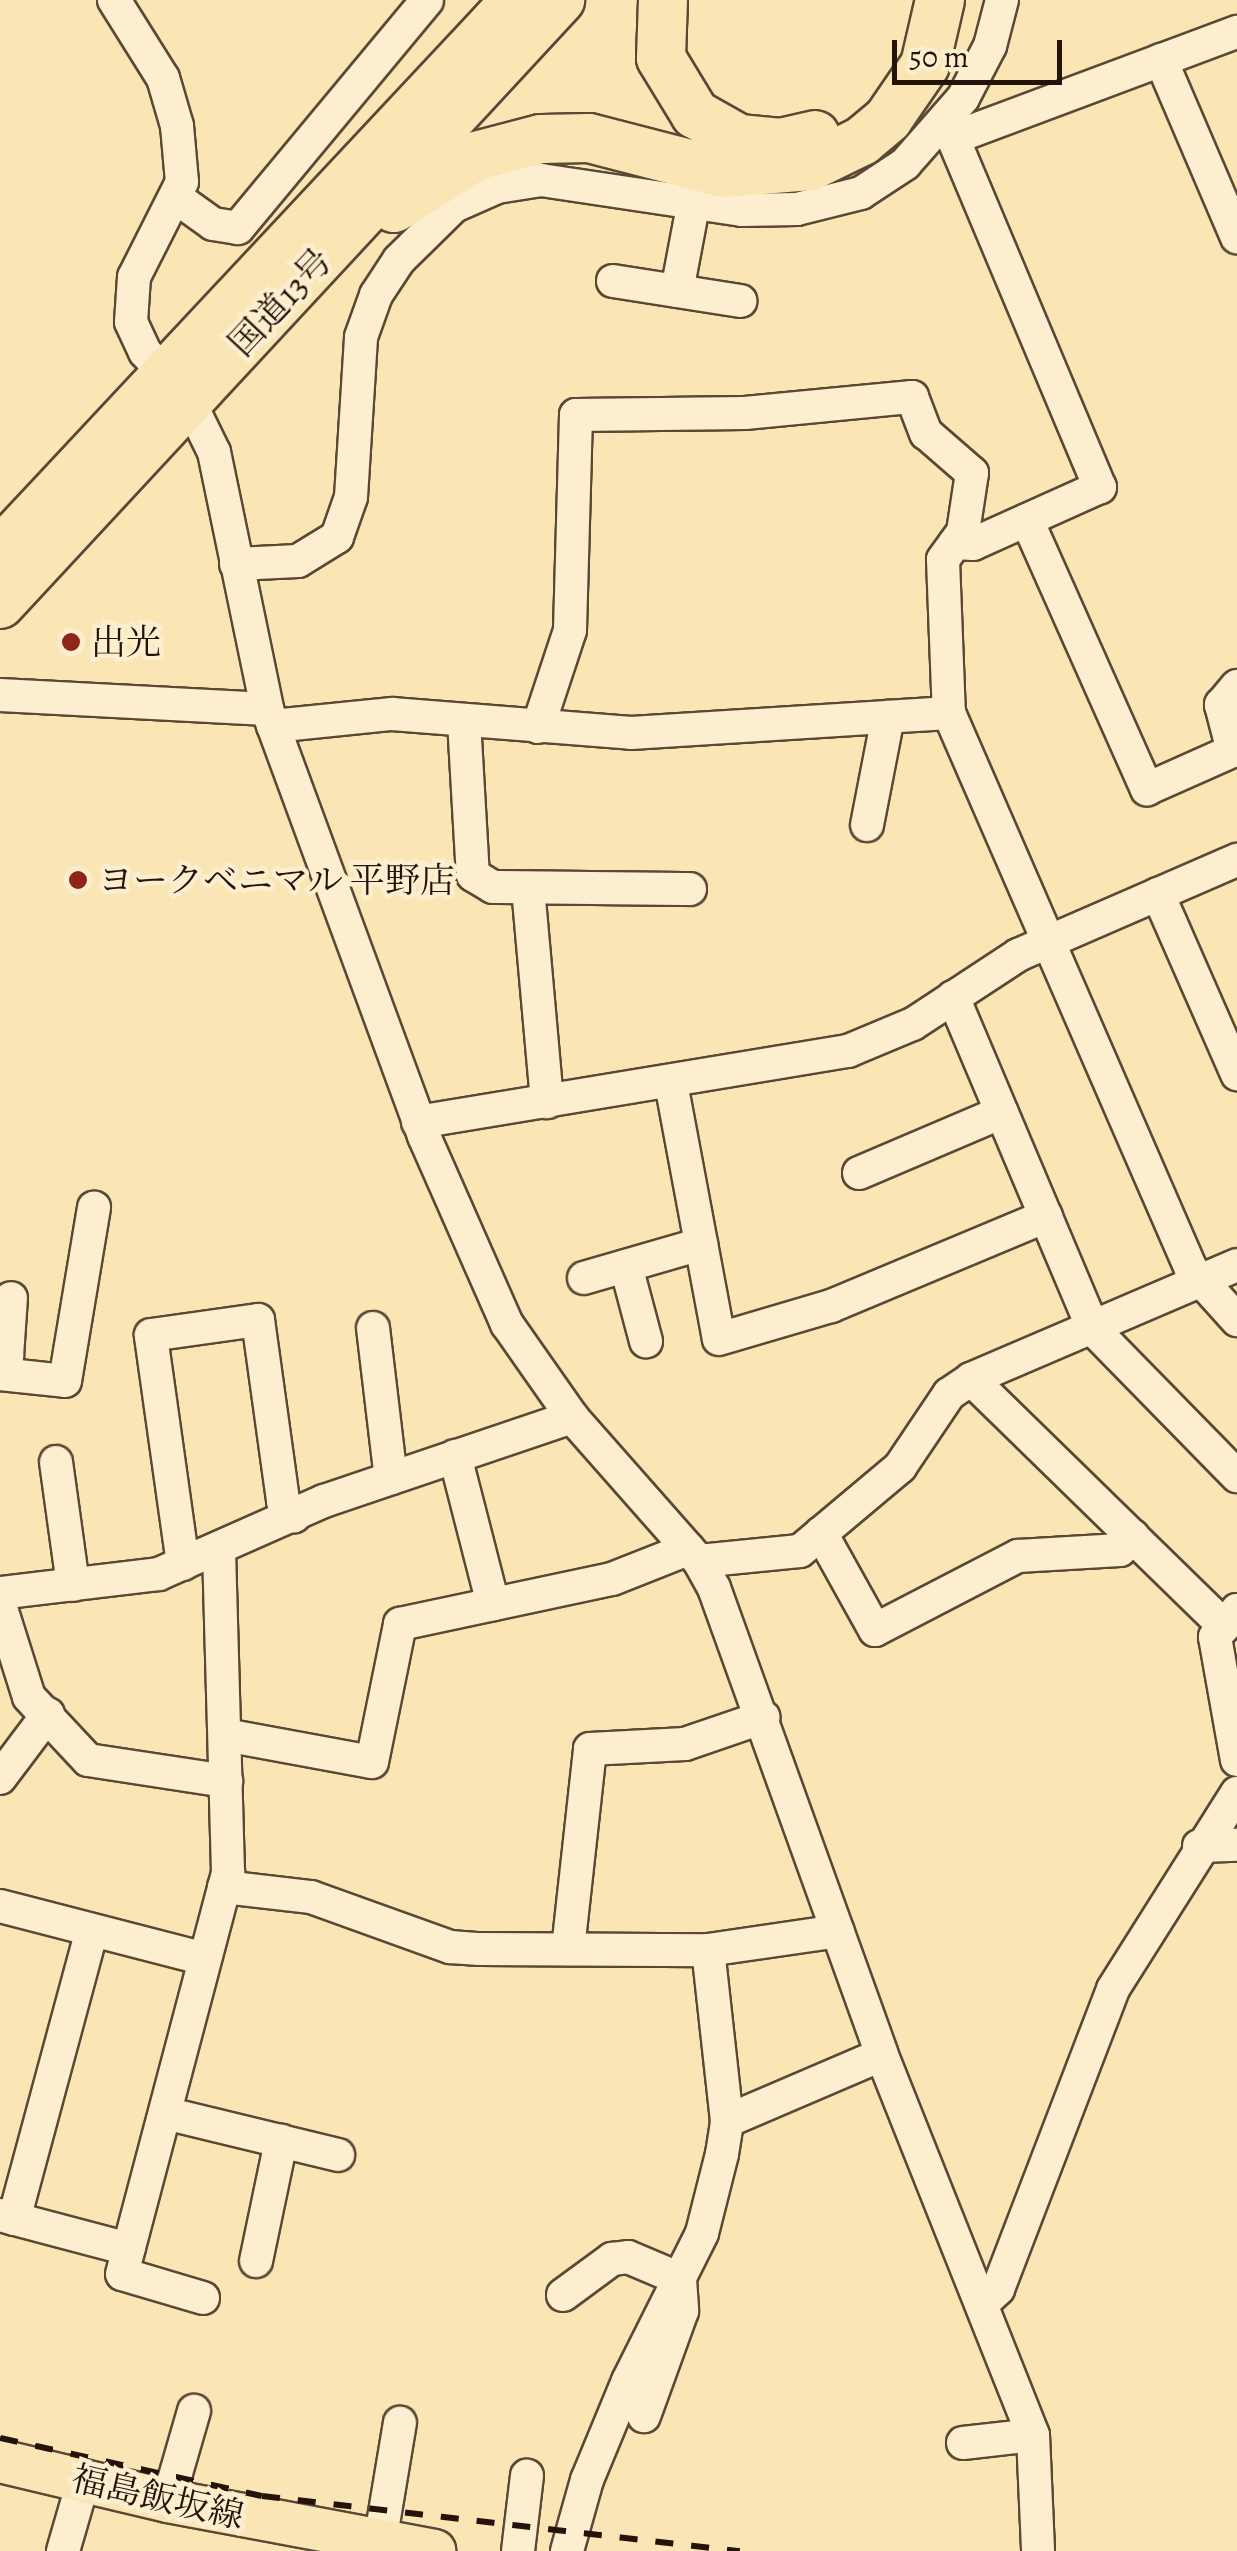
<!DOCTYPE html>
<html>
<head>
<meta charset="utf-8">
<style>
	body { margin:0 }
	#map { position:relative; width:1237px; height:2551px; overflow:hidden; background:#fae5b4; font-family:Alegreya,"Noto Serif JP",serif }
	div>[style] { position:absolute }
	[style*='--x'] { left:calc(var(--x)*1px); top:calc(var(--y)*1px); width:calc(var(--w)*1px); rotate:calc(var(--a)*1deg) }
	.roads { filter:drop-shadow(2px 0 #5a4835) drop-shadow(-2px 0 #5a4835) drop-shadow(0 2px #5a4835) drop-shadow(0 -2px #5a4835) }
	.minor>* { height:32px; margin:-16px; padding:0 16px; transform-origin:16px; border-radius:16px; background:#fceece }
	.major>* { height:42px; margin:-21px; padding:0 21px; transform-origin:21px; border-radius:21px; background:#fae5b4 }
	.highway>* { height:48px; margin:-24px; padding:0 24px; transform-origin:24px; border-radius:24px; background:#fae5b4 }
	.rail>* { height:6px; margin-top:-3px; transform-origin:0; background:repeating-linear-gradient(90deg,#24130b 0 18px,transparent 0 36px) }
	.dots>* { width:28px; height:28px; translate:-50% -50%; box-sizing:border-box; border:5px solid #fceece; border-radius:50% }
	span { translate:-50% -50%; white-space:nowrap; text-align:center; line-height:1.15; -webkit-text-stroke:9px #fceece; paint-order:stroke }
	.street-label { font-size:35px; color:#24130b }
	.poi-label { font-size:35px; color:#24130b }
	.left { translate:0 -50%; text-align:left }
	.scale { position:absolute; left:892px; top:40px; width:170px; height:45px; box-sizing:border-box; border:5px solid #24130b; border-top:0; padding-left:12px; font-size:30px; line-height:35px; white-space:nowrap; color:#24130b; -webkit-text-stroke:8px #fceece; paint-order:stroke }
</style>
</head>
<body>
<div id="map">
	<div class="roads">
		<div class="minor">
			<i style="--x:114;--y:0;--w:92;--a:57.9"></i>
			<i style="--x:163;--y:78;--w:50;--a:73.7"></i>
			<i style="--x:177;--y:126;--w:56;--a:84.9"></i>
			<i style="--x:182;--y:182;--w:106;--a:116.8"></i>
			<i style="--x:134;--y:277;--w:45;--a:93.8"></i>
			<i style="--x:131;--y:322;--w:33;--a:65"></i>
			<i style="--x:145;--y:352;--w:64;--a:47.5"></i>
			<i style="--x:188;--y:399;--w:59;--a:63.9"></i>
			<i style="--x:214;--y:452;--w:262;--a:78.3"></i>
			<i style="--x:267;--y:709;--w:455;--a:69.8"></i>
			<i style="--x:424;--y:1136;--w:206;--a:66.2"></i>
			<i style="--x:507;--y:1324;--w:113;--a:55"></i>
			<i style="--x:572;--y:1417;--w:192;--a:48.6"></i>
			<i style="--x:699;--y:1561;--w:31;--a:61"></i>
			<i style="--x:714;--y:1588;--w:494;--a:70.2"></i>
			<i style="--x:881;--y:2053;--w:411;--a:68.3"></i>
			<i style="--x:1033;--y:2435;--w:116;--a:87.5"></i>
			<i style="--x:1161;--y:60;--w:193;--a:66.8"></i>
			<i style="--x:941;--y:128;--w:16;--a:40"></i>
			<i style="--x:953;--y:138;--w:303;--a:-20.5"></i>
			<i style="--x:953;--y:138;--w:379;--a:67.2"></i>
			<i style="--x:1100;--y:487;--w:139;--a:155.8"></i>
			<i style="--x:973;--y:544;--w:18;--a:-177"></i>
			<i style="--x:178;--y:199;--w:43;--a:35.5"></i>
			<i style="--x:213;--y:224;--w:25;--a:9"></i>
			<i style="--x:238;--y:228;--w:296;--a:-50.3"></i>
			<i style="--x:613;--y:281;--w:129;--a:8.9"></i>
			<i style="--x:677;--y:291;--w:92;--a:-79.3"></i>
			<i style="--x:1027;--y:520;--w:295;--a:66"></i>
			<i style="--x:1147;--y:789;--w:98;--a:-24"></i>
			<i style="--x:236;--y:564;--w:62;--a:-2.8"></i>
			<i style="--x:298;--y:561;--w:46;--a:-31.6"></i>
			<i style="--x:337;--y:537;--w:42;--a:-70.7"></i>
			<i style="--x:351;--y:497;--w:160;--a:-86.4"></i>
			<i style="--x:361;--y:337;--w:45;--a:-70.3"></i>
			<i style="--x:376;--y:295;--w:42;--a:-56.7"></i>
			<i style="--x:399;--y:260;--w:77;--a:-44.5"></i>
			<i style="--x:454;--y:206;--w:47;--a:-23.8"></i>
			<i style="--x:497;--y:187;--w:45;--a:-9"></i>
			<i style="--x:541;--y:180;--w:203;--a:8.5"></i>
			<i style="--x:742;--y:210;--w:55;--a:-1"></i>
			<i style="--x:797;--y:209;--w:66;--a:-14"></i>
			<i style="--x:861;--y:193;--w:53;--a:-33.4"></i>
			<i style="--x:905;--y:164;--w:88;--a:-48.7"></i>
			<i style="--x:963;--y:98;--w:59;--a:-62.6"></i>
			<i style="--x:990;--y:46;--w:48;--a:-75.4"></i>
			<i style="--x:0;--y:695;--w:267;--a:3"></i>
			<i style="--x:464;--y:721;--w:154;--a:86.7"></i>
			<i style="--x:473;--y:875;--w:23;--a:31"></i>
			<i style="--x:493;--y:887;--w:197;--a:0.6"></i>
			<i style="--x:273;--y:726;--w:120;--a:-5.8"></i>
			<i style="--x:392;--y:714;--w:240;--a:4.5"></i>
			<i style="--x:631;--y:733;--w:319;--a:-3.6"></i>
			<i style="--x:538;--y:727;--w:102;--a:-71.7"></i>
			<i style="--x:570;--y:630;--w:215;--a:-88.4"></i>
			<i style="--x:576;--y:415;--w:169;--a:-0.7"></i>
			<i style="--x:745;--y:413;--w:168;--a:-5.5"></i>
			<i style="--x:912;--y:397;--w:39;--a:69"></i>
			<i style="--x:926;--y:433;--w:61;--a:41"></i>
			<i style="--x:972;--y:473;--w:60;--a:98.7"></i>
			<i style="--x:963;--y:532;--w:34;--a:126"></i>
			<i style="--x:943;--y:560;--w:153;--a:87.8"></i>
			<i style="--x:949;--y:713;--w:606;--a:66.48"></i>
			<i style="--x:1191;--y:1269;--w:69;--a:48"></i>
			<i style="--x:1233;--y:751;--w:48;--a:-104.6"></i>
			<i style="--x:1221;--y:705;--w:25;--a:-50"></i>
			<i style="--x:867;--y:825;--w:110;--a:-79"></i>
			<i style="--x:528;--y:888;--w:215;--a:84.9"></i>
			<i style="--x:1158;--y:894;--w:197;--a:66.3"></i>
			<i style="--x:953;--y:997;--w:360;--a:67.1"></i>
			<i style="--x:1093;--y:1329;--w:206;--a:45.6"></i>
			<i style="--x:671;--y:1083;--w:260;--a:79.4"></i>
			<i style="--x:719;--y:1339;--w:117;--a:-16.4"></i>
			<i style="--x:831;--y:1306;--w:233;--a:-22.7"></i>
			<i style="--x:418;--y:1122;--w:436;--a:-9.4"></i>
			<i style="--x:848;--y:1051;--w:70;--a:-22.6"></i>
			<i style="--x:913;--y:1024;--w:126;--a:-33.3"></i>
			<i style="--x:1018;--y:955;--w:239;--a:-23.5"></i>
			<i style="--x:859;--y:1173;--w:155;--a:-23.1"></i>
			<i style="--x:626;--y:1266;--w:78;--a:75.1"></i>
			<i style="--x:584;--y:1278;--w:122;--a:-16.2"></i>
			<i style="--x:373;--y:1328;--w:151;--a:83.2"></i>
			<i style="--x:0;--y:1370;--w:16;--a:-63"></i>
			<i style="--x:7;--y:1356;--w:58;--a:-86.1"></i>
			<i style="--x:0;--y:1374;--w:65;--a:6.1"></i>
			<i style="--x:65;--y:1381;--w:176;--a:-80.5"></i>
			<i style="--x:971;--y:1379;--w:354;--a:44.3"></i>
			<i style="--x:455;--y:1456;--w:153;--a:75.6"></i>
			<i style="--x:56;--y:1462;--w:124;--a:82.1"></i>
			<i style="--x:821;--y:1533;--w:111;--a:60.9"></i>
			<i style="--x:875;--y:1630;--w:161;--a:-27.4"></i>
			<i style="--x:1018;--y:1556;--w:102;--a:-3.4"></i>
			<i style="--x:1120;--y:1550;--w:19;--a:-47"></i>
			<i style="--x:699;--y:1561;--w:101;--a:-5.7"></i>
			<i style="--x:800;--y:1551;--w:131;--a:-40"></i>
			<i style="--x:900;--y:1467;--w:88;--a:-56.1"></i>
			<i style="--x:949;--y:1394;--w:27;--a:-34"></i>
			<i style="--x:971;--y:1379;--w:289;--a:-23.2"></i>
			<i style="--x:183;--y:1564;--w:231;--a:-98"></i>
			<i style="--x:151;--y:1335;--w:108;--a:-8"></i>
			<i style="--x:258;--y:1320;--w:183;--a:82.1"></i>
			<i style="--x:283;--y:1501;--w:19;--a:54"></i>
			<i style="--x:0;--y:1593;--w:160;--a:-6.8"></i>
			<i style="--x:159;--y:1574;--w:180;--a:-23.9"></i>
			<i style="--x:324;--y:1501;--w:262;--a:-18.7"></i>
			<i style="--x:0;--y:1605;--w:96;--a:72.5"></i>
			<i style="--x:29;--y:1697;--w:86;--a:46.9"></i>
			<i style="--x:88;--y:1760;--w:140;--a:8.7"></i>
			<i style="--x:1237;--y:1610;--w:35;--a:129"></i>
			<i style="--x:1215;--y:1637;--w:125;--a:79.9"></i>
			<i style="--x:225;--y:1735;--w:149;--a:10.4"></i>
			<i style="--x:372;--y:1762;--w:141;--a:-78.5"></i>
			<i style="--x:400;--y:1624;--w:217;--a:-12"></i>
			<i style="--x:612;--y:1579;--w:82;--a:-21.5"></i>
			<i style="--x:0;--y:1778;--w:80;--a:-53.1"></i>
			<i style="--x:1199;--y:1846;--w:38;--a:-2"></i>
			<i style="--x:224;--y:1887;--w:88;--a:6.6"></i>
			<i style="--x:311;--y:1897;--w:148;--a:19.8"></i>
			<i style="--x:450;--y:1947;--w:30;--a:4"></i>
			<i style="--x:480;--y:1949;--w:228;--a:0.3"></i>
			<i style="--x:708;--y:1950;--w:131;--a:-8.3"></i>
			<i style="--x:0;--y:1906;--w:208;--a:14.5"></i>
			<i style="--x:568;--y:1949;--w:201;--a:-83.7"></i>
			<i style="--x:590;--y:1749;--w:95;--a:-3"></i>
			<i style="--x:685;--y:1744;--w:83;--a:-18.9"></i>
			<i style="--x:169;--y:2114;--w:174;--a:13.6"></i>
			<i style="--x:727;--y:2121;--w:168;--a:-23.2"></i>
			<i style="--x:0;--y:2215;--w:133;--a:14.8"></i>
			<i style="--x:14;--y:2219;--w:299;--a:-74.9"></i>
			<i style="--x:256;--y:2261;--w:123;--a:-78.2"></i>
			<i style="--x:563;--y:2295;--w:61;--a:-36.3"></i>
			<i style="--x:612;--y:2259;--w:16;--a:-7"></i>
			<i style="--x:628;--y:2257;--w:56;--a:22.9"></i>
			<i style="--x:680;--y:2279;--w:32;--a:86"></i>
			<i style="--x:682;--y:2311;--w:112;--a:109.9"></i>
			<i style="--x:203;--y:2298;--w:84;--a:-163.5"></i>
			<i style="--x:122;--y:2274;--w:416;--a:-75.2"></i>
			<i style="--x:228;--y:1872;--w:323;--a:-91.6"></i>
			<i style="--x:983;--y:2303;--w:21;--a:-43"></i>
			<i style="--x:998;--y:2289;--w:321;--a:-69"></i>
			<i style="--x:1113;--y:1989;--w:232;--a:-57.7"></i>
			<i style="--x:963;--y:2443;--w:70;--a:-6.5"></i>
			<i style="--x:168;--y:2501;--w:94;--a:-73.9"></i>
			<i style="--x:380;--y:2542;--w:121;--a:-80.5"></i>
			<i style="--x:63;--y:2551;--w:72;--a:-73.8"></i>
			<i style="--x:518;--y:2551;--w:76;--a:-83.2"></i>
			<i style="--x:567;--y:2551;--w:74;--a:-74.3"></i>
			<i style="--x:587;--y:2480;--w:107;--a:-67.5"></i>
			<i style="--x:628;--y:2381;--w:165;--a:-63.4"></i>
			<i style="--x:702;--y:2233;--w:81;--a:-75.8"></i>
			<i style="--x:722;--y:2154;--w:33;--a:-81"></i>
			<i style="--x:727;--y:2121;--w:172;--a:-96.3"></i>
		</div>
		<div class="major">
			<i style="--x:0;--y:2461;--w:173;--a:13.4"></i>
			<i style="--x:168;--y:2501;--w:271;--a:10.6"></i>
		</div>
		<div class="highway">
			<i style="--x:663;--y:0;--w:58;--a:92"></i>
			<i style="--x:661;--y:58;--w:66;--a:58.7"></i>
			<i style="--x:695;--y:114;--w:51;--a:29.6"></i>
			<i style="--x:739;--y:139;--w:42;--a:5.4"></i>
			<i style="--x:781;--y:143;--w:35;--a:-13"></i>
			<i style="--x:394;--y:208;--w:97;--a:-32.4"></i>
			<i style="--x:476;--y:156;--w:67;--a:-14.7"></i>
			<i style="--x:541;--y:139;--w:48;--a:-1.2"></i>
			<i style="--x:589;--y:138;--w:139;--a:14.5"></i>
			<i style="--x:724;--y:173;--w:87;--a:-4.6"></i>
			<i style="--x:811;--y:166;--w:57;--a:-26.1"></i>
			<i style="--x:862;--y:141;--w:34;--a:-40"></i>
			<i style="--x:888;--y:119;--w:65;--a:-55.6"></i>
			<i style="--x:925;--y:65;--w:67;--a:-77"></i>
			<i style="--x:0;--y:552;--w:756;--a:-46.93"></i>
			<i style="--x:0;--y:604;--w:824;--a:-47.16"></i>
		</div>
	</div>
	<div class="rail">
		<i style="--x:0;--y:2438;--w:268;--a:12.5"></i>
		<i style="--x:262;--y:2496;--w:481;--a:6.6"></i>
	</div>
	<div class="dots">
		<i style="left:71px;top:642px;background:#8f2418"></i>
		<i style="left:78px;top:880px;background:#8f2418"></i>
	</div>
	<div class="street-label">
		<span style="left:280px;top:302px;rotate:-47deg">国道13号</span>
		<span style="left:158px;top:2497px;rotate:13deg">福島飯坂線</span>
	</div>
	<div class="poi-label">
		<span class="left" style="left:91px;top:642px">出光</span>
		<span class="left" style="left:98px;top:880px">ヨークベニマル 平野店</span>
	</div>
	<div class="scale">50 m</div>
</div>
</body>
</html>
